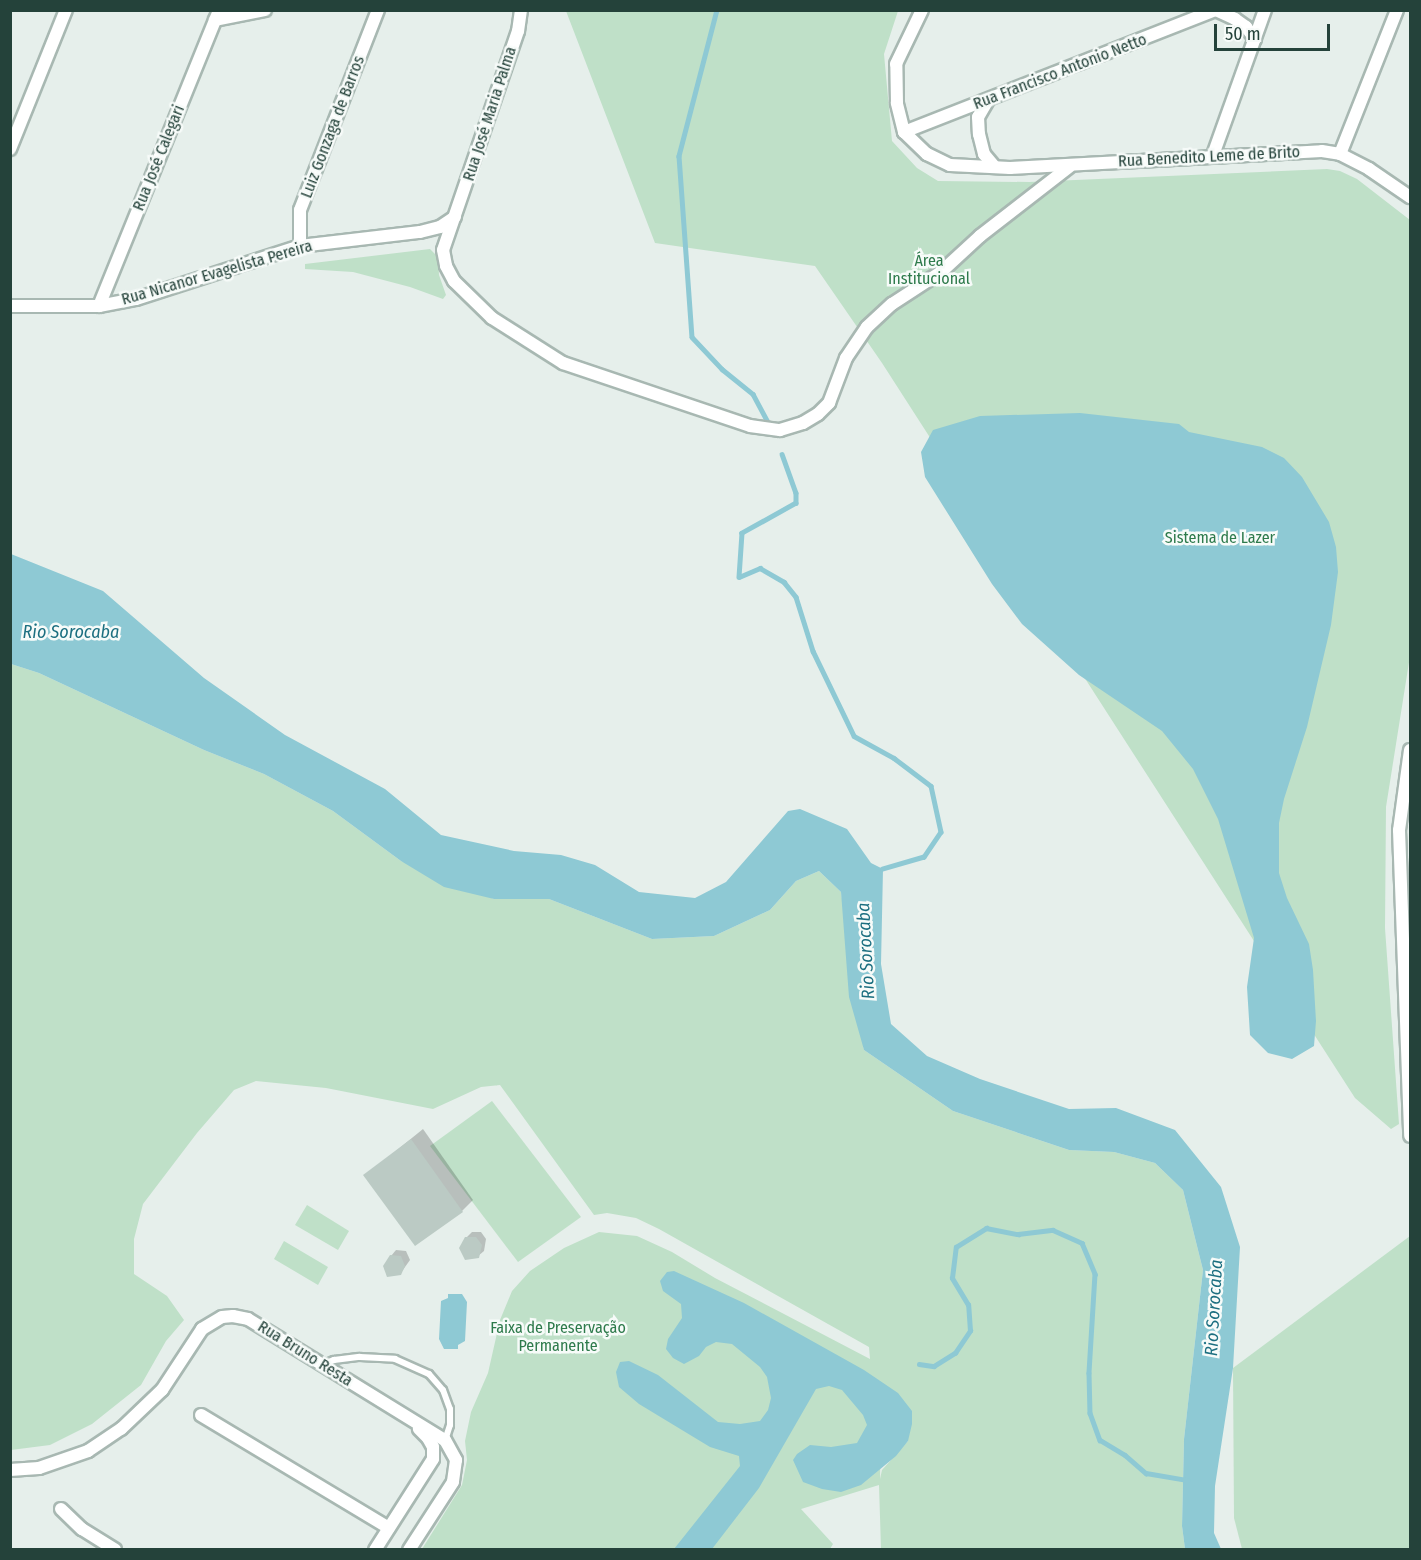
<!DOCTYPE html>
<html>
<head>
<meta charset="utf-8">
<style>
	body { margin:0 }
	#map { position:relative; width:1421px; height:1560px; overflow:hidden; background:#e6efeb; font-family:"Fira Sans Condensed",sans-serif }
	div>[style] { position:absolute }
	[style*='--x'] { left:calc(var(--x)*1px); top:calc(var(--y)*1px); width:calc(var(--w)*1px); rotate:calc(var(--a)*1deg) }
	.green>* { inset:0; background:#bfe0c8 }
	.water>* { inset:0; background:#8ec9d4 }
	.shadow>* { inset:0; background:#0003 }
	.stream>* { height:4.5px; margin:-2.25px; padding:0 2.25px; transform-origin:2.25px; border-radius:2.25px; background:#8ec9d4 }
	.building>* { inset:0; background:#bbcac4 }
	.roads { filter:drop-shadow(2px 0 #a8b8b2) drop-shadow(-2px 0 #a8b8b2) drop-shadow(0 2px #a8b8b2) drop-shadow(0 -2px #a8b8b2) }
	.lane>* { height:6px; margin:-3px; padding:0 3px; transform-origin:3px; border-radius:3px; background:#fff }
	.street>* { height:12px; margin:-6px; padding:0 6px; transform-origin:6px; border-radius:6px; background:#fff }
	span { translate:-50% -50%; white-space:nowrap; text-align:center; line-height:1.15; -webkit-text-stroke:5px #f7fbf9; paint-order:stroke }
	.street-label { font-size:16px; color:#24423a }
	.park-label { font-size:16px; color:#2d7a4b }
	.water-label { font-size:18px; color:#1c6f80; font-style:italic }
	.frame { position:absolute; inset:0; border:12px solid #24423a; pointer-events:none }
	.scale { position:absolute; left:1214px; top:24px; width:116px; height:27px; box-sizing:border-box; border:3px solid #24423a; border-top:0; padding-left:8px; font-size:18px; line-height:21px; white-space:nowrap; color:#24423a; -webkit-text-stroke:4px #f7fbf9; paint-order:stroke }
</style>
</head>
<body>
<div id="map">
	<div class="green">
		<i style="clip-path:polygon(566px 11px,898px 11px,884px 54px,892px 141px,917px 168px,938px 181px,1029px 182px,1327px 169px,1340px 171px,1357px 179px,1410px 220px,1410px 656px,1386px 807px,1385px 928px,1399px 1124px,1391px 1129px,1355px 1098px,882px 363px,815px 266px,655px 243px)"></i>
		<i style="clip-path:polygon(430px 249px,438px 257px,439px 275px,446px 295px,443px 299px,410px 287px,353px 272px,305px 269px,305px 264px)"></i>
		<i style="clip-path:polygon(evenodd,11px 664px,39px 673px,204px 750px,264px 774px,333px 811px,401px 861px,494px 899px,549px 899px,652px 939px,714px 936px,770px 910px,796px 881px,819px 871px,841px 892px,864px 1050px,953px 1111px,1069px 1150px,1114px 1152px,1155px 1163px,1183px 1190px,1203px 1270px,1184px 1439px,1182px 1526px,1185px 1549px,881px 1549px,879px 1485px,801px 1509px,833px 1544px,830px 1549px,422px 1549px,462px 1485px,467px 1460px,465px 1441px,471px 1412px,488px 1373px,500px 1320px,512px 1291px,530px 1271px,564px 1248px,599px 1232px,637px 1236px,672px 1252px,715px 1278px,870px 1359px,869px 1347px,659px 1229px,636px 1218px,607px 1213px,594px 1215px,500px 1085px,481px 1087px,433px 1109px,326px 1088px,256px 1081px,234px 1090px,197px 1133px,143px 1204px,134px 1239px,134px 1274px,167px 1296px,184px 1320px,166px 1341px,141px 1385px,92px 1424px,50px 1445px,11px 1450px,11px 664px,881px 1419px,908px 1441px,882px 1470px,880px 1479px,881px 1419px)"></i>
		<i style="clip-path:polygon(492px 1101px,581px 1217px,518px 1262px,430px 1146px)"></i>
		<i style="clip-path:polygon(307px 1205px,349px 1231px,338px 1250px,295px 1225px)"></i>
		<i style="clip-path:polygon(1410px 1236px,1410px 1549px,1242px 1549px,1234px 1518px,1233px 1368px)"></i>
		<i style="clip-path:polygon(284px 1241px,328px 1267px,318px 1285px,274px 1259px)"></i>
	</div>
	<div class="water">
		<i style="clip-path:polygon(1080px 413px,1179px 424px,1189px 432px,1262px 447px,1284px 458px,1302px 477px,1329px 522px,1336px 547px,1338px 572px,1331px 625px,1307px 727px,1284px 799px,1279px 823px,1279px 873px,1287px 898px,1309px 944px,1313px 970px,1316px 1021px,1314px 1046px,1292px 1059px,1268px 1053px,1250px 1035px,1247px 987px,1254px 938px,1218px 819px,1193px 769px,1162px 731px,1079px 675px,1022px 624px,992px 584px,925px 477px,921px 452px,933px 430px,980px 416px)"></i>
		<i style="clip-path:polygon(11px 554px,103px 591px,204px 678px,285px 735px,385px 789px,441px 835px,514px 851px,561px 855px,595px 865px,639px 892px,695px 898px,726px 882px,788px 811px,800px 809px,847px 829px,871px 863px,883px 869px,881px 964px,891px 1024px,927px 1056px,980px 1079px,1069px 1109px,1116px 1108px,1175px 1130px,1221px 1187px,1240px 1247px,1233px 1368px,1215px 1486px,1214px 1533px,1221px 1549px,1185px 1549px,1182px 1526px,1184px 1439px,1203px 1270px,1183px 1190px,1155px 1163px,1114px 1152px,1069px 1150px,953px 1111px,864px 1050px,849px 997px,841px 892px,819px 871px,796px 881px,770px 910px,714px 936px,652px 939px,549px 899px,494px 899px,444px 887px,401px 861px,333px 811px,264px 774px,204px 750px,39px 673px,11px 664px)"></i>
		<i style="clip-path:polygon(674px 1271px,744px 1303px,864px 1370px,898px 1393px,912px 1411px,912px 1424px,908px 1441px,896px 1456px,861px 1485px,841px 1492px,822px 1489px,803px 1482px,793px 1460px,797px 1454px,810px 1445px,831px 1447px,857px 1443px,867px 1425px,863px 1415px,842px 1390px,829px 1386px,816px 1389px,759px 1488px,712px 1549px,674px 1549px,740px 1466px,739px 1456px,710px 1447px,639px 1404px,619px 1387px,616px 1372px,620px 1362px,629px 1361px,658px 1375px,718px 1422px,740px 1424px,760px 1421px,768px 1410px,771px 1398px,767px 1377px,760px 1367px,732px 1344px,716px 1342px,706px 1347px,699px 1356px,684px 1364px,673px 1358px,666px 1349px,668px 1339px,682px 1318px,681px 1304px,663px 1291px,660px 1281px,667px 1272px)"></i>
		<i style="clip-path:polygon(448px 1294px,462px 1294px,467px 1302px,465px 1341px,458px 1345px,458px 1349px,444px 1349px,439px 1339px,441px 1301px,448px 1298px)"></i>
	</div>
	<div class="shadow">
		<i style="clip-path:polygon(423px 1129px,473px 1200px,462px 1211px,365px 1176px)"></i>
		<i style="clip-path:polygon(472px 1232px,481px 1232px,486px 1239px,484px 1251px,478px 1256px,466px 1238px)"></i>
		<i style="clip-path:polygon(396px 1250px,406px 1251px,410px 1260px,400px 1274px,391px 1256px)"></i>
	</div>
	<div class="stream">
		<i style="--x:717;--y:10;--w:151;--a:104.6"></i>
		<i style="--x:679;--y:156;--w:181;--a:85.9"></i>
		<i style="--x:692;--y:337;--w:44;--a:46.8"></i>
		<i style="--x:722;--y:369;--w:40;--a:39"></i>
		<i style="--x:753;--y:394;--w:30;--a:62"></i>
		<i style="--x:782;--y:454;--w:41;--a:70.3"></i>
		<i style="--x:796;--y:493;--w:10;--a:90"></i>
		<i style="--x:796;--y:503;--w:62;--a:150.9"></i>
		<i style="--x:742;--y:533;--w:44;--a:93.9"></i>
		<i style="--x:739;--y:577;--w:23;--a:-23"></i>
		<i style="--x:760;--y:568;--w:28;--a:30"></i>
		<i style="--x:784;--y:582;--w:19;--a:51"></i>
		<i style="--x:796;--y:597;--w:57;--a:72.5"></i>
		<i style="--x:813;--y:651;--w:94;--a:64.2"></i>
		<i style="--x:854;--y:736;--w:46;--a:28.8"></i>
		<i style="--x:894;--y:758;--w:46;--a:37.1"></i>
		<i style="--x:931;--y:786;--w:47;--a:77.7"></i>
		<i style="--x:941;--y:832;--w:30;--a:124"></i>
		<i style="--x:924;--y:857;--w:43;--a:163.7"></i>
		<i style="--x:919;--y:1364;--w:15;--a:8"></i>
		<i style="--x:934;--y:1366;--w:25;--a:-32"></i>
		<i style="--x:955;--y:1353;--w:27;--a:-56"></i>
		<i style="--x:970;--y:1331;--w:26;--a:-94"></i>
		<i style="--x:968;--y:1305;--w:31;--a:-121"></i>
		<i style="--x:952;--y:1278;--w:31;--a:-83"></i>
		<i style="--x:956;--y:1247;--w:36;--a:-32"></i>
		<i style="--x:986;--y:1228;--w:33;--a:11"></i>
		<i style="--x:1018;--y:1234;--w:35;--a:-7"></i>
		<i style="--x:1053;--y:1230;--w:32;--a:24"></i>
		<i style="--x:1082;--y:1243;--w:34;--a:67"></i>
		<i style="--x:1095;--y:1274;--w:99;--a:93.5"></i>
		<i style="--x:1089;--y:1373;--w:40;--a:88.6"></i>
		<i style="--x:1090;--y:1413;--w:29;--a:70"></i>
		<i style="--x:1100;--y:1440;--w:29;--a:31"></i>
		<i style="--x:1125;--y:1455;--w:28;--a:41"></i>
		<i style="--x:1146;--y:1473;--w:42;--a:9.7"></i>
	</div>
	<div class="building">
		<i style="clip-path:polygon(411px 1139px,463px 1212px,415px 1246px,363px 1175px)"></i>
		<i style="clip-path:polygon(465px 1237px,476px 1237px,482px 1245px,479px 1258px,465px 1260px,459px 1248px)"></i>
		<i style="clip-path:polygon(390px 1255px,401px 1256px,405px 1266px,401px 1275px,387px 1277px,383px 1266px)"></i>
	</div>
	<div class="roads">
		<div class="lane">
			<i style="--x:324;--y:1364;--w:11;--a:-22"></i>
			<i style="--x:334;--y:1360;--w:26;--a:-7"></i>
			<i style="--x:360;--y:1357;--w:35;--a:3"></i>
			<i style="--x:395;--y:1359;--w:37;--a:24"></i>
			<i style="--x:429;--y:1374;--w:21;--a:49"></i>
			<i style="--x:443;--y:1390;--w:20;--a:70"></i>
			<i style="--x:450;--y:1409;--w:16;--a:90"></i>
			<i style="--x:450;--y:1425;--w:16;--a:108"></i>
		</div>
		<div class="street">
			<i style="--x:521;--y:10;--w:21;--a:98"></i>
			<i style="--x:518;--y:31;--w:231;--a:108.9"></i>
			<i style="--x:443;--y:250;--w:16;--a:79"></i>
			<i style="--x:446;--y:266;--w:17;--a:62"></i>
			<i style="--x:454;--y:281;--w:53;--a:44.2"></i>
			<i style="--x:492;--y:318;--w:84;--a:32.4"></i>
			<i style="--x:563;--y:363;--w:197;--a:18.6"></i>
			<i style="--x:750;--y:426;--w:30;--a:8"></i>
			<i style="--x:780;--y:430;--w:24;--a:-17"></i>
			<i style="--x:803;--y:423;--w:17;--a:-31"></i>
			<i style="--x:818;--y:414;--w:16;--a:-45"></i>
			<i style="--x:829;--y:403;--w:48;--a:-69.3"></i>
			<i style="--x:846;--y:358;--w:37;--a:-56"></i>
			<i style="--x:867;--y:327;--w:34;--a:-43"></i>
			<i style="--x:892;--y:304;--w:59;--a:-33.1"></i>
			<i style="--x:941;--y:272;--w:53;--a:-42.7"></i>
			<i style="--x:980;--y:236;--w:113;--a:-37.8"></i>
			<i style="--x:1216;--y:10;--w:21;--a:25"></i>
			<i style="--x:1235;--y:19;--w:14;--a:36"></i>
			<i style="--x:1246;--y:27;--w:15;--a:53"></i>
			<i style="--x:215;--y:20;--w:51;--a:-11.3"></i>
			<i style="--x:988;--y:100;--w:20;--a:120"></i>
			<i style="--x:978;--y:117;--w:17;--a:87"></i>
			<i style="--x:979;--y:134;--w:21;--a:76"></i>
			<i style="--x:984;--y:154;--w:17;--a:50"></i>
			<i style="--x:904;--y:132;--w:32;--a:44"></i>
			<i style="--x:927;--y:154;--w:25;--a:26"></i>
			<i style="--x:950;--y:165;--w:60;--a:2.9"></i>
			<i style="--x:1010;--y:168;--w:312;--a:-3.1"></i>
			<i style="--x:1322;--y:151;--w:18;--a:9"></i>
			<i style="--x:1340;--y:154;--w:33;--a:27"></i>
			<i style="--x:1369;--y:169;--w:50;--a:34.3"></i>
			<i style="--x:904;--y:132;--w:334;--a:-21.4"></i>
			<i style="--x:904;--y:132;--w:30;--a:-104"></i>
			<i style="--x:897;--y:103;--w:39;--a:-91"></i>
			<i style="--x:896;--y:64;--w:60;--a:-64.3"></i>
			<i style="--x:10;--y:149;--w:150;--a:-68.1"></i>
			<i style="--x:1340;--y:154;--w:155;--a:-68.4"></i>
			<i style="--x:1213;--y:155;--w:154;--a:-70.3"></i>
			<i style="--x:300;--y:246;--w:36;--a:-90"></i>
			<i style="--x:300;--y:210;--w:215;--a:-68.7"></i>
			<i style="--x:10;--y:306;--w:89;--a:0"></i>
			<i style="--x:99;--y:306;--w:38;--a:-11"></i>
			<i style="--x:136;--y:299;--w:172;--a:-17.9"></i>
			<i style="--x:300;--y:246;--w:121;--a:-6.7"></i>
			<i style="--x:420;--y:232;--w:21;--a:-14"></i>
			<i style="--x:440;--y:227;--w:18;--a:-34"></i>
			<i style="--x:99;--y:306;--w:319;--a:-67.9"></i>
			<i style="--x:1410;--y:750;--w:81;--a:97.8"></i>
			<i style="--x:1399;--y:830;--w:306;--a:87.9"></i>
			<i style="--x:201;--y:1415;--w:219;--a:31"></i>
			<i style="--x:10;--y:1470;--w:29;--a:-4"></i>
			<i style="--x:39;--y:1468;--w:52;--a:-19.1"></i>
			<i style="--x:88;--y:1451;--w:40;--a:-34"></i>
			<i style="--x:121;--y:1429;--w:57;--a:-43.6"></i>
			<i style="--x:162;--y:1390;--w:73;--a:-56.7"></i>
			<i style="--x:202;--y:1329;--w:23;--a:-31"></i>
			<i style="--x:222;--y:1317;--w:11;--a:-5"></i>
			<i style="--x:233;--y:1316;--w:15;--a:11"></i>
			<i style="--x:248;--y:1319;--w:231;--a:31.6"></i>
			<i style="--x:445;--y:1440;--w:23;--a:61"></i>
			<i style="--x:456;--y:1460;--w:22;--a:98"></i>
			<i style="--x:453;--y:1482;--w:81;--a:122.9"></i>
			<i style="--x:61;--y:1509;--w:29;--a:44"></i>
			<i style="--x:82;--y:1529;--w:39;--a:32"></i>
			<i style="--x:375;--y:1550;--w:108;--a:-57.5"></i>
			<i style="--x:433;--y:1459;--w:12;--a:-90"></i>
			<i style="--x:433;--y:1447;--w:10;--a:-119"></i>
			<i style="--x:428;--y:1438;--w:13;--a:-135"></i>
		</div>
	</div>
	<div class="street-label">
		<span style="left:1060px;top:72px;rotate:-21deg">Rua Francisco Antonio Netto</span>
		<span style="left:490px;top:114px;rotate:-72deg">Rua José Maria Palma</span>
		<span style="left:333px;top:127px;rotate:-69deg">Luiz Gonzaga de Barros</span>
		<span style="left:1209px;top:157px;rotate:-3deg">Rua Benedito Leme de Brito</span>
		<span style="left:159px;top:158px;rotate:-68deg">Rua José Calegari</span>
		<span style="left:217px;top:273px;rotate:-16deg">Rua Nicanor Evagelista Pereira</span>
		<span style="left:305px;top:1354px;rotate:32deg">Rua Bruno Resta</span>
	</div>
	<div class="park-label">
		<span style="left:929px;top:270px">Área<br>Institucional</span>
		<span style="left:1220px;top:538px">Sistema de Lazer</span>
		<span style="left:558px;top:1337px">Faixa de Preservação<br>Permanente</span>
	</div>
	<div class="water-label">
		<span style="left:71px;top:632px">Rio Sorocaba</span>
		<span style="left:866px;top:951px;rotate:-93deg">Rio Sorocaba</span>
		<span style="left:1214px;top:1308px;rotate:-87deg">Rio Sorocaba</span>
	</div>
	<div class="frame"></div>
	<div class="scale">50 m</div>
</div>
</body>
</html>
